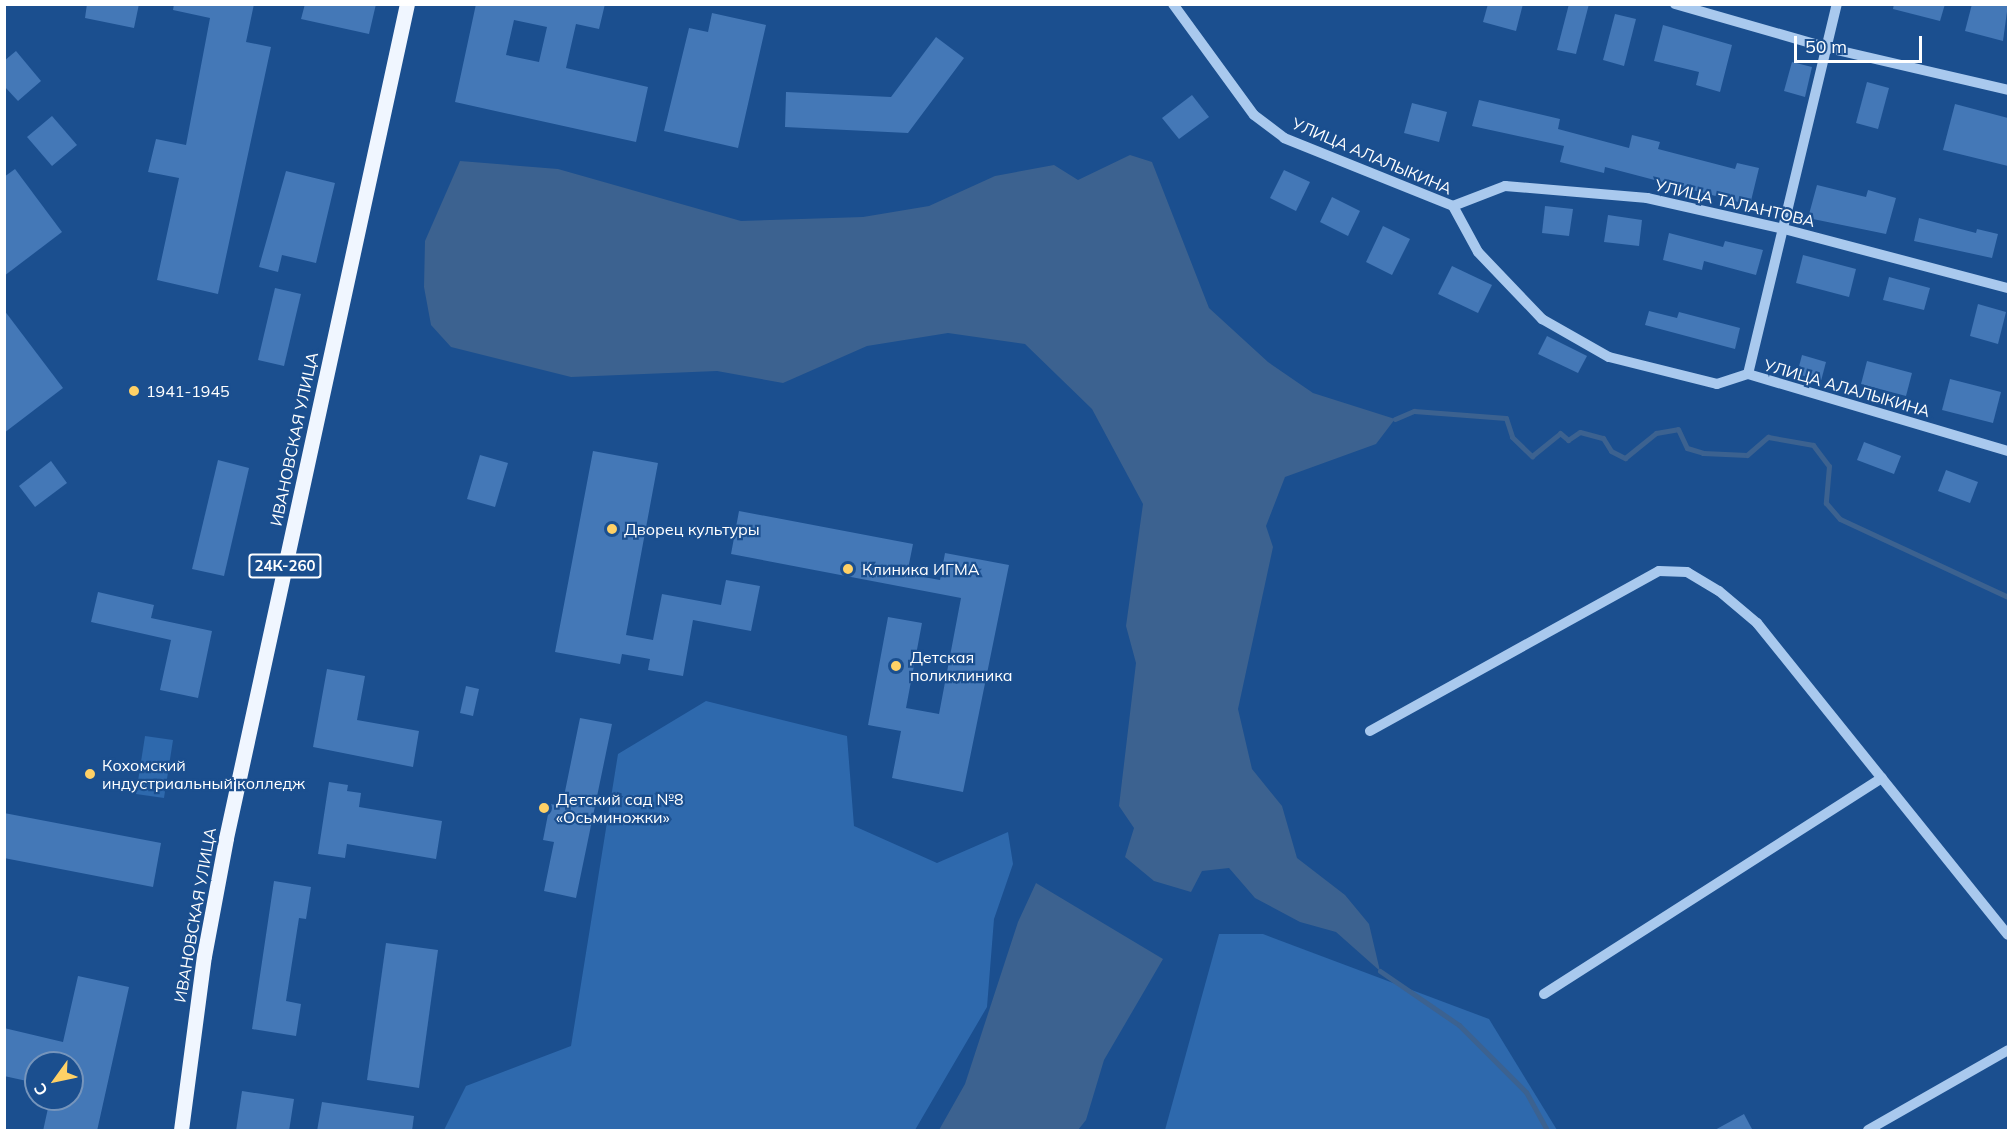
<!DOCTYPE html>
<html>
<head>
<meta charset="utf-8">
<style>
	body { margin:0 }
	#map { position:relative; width:2013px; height:1135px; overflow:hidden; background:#1b4f8f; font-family:Mulish,sans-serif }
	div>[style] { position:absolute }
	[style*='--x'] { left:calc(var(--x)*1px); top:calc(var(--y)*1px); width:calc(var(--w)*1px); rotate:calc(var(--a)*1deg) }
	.green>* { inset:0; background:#2e69ad }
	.water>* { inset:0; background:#3c6290 }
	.stream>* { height:5px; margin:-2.5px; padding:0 2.5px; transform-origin:2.5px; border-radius:2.5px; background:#3c6290 }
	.building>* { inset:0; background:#4478b7 }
	.minor>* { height:10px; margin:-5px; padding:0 5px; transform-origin:5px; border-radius:5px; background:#a9c9ee }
	.major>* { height:15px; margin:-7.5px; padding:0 7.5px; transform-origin:7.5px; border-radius:7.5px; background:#f0f6ff }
	.dots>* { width:16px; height:16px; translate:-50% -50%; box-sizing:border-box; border:3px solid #1b4f8f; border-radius:50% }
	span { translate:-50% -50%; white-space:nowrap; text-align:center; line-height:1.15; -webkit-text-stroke:4.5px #1b4f8f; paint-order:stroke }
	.shield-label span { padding:2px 4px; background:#1b4f8f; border:2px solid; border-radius:4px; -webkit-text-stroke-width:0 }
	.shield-label { font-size:15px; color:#fff; font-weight:700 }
	.street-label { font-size:16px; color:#fff }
	.poi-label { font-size:16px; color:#fff }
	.left { translate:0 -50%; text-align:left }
	.frame { position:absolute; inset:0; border:6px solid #fff; pointer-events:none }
	.north { position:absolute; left:24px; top:1051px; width:60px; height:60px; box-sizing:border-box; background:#1b4f8f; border:2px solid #7695bc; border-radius:50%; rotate:237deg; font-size:16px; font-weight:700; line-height:24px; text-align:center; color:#fff }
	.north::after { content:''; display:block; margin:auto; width:21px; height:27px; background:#ffd166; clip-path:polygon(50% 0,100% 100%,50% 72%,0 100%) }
	.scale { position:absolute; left:1794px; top:36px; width:128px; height:27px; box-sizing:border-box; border:3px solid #fff; border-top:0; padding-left:8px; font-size:18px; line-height:21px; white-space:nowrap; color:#fff; -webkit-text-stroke:4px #1b4f8f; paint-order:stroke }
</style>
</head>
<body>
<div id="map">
	<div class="green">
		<i style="clip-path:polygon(706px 701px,847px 736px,854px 826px,937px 863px,1008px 832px,1013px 864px,994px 919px,987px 1007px,915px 1130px,444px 1130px,466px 1086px,571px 1046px,618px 754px)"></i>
		<i style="clip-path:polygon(145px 736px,173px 740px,164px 798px,136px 794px)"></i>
		<i style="clip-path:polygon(1219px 934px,1263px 934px,1489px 1019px,1557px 1130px,1165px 1130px)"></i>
	</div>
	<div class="water">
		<i style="clip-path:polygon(1130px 155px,1152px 162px,1209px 308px,1268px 362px,1313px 393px,1395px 419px,1376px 444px,1285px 477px,1266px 526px,1273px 547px,1238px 709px,1252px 769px,1282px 806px,1297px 858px,1345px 895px,1369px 924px,1380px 971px,1336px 932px,1300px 922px,1255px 898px,1229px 868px,1202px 871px,1191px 892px,1154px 881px,1125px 857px,1134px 828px,1119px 806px,1136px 663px,1126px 626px,1143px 504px,1092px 409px,1025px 344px,948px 333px,867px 346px,783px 383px,717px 371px,571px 377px,451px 347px,431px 325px,424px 287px,425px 241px,460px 161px,558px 169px,741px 221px,863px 217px,929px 206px,995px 176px,1054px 165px,1078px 180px)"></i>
		<i style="clip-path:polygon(1036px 883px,1163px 959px,1104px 1060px,1086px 1120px,1078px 1130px,939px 1130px,965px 1084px,1018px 922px)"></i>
	</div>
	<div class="stream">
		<i style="--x:1395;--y:419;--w:21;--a:-23"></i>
		<i style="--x:1414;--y:411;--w:92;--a:4.4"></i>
		<i style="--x:1506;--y:418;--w:20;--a:72"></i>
		<i style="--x:1512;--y:437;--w:28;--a:44"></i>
		<i style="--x:1532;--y:456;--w:36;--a:-39"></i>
		<i style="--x:1560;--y:433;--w:11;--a:41"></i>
		<i style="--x:1568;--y:440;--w:14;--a:-34"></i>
		<i style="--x:1580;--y:432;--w:24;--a:15"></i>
		<i style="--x:1603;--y:438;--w:15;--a:58"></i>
		<i style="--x:1611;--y:451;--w:16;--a:27"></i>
		<i style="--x:1625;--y:458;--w:40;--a:-39"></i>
		<i style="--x:1656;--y:433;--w:22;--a:-10"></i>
		<i style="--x:1678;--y:429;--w:21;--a:65"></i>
		<i style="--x:1687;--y:448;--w:17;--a:17"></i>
		<i style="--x:1703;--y:453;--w:44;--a:2.6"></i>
		<i style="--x:1747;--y:455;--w:28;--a:-41"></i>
		<i style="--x:1768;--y:437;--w:46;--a:10.1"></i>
		<i style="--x:1813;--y:445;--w:26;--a:53"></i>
		<i style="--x:1829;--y:466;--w:37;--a:95"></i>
		<i style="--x:1826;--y:503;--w:21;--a:49"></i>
		<i style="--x:1840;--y:519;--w:185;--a:24.9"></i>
		<i style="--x:1380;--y:971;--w:96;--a:34.4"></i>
		<i style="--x:1459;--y:1025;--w:95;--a:45"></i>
		<i style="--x:1526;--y:1092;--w:43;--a:61.1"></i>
	</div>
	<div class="building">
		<i style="clip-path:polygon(87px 4px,139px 4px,134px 28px,85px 18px)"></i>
		<i style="clip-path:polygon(174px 4px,254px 4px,246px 42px,271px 47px,218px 294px,157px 280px,179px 178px,148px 172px,156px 139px,186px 145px,210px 18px,173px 10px)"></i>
		<i style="clip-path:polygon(305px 4px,376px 4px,369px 34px,301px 19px)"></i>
		<i style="clip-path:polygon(evenodd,476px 4px,605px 4px,599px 29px,576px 24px,566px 68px,648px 87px,636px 142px,455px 102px,476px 4px,514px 20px,547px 27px,539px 62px,506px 55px,514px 20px)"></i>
		<i style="clip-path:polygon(1488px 4px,1523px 4px,1516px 31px,1483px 22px)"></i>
		<i style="clip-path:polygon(1569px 4px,1589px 4px,1576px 54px,1557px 50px)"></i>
		<i style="clip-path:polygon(1894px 4px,1945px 4px,1940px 21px,1893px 9px)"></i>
		<i style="clip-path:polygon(1972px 4px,2008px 4px,2003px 41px,1965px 31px)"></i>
		<i style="clip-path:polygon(712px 13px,766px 25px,738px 148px,664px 131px,689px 28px,708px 32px)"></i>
		<i style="clip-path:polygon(1615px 14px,1636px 19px,1624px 66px,1603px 60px)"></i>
		<i style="clip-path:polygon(1663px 25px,1732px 45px,1720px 92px,1696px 85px,1699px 72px,1654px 61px)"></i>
		<i style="clip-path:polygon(936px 37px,964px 58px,908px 133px,785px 127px,786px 92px,891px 97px)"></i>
		<i style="clip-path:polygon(16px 51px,41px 81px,18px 101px,4px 86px,4px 61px)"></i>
		<i style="clip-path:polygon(1792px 62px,1812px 67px,1805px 97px,1784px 91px)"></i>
		<i style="clip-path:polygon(1867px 82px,1889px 88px,1878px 129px,1856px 123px)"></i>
		<i style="clip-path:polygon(1192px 95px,1209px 117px,1179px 139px,1162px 118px)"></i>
		<i style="clip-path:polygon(1479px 100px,1560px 119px,1558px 129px,1629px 148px,1632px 135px,1660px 142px,1658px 149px,1735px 169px,1737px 163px,1759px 168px,1750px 205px,1605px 167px,1604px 173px,1560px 162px,1564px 146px,1472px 126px)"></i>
		<i style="clip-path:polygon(1412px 103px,1447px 112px,1439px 142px,1404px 133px)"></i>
		<i style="clip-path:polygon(1955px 104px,2008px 118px,2008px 166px,1943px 150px)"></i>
		<i style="clip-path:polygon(52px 116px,77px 145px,52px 166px,27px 137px)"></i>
		<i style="clip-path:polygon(15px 169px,62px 232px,4px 276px,4px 177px)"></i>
		<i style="clip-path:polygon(1284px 170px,1310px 182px,1296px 211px,1270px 198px)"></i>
		<i style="clip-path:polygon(286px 171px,335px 183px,316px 263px,282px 255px,278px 272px,259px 267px)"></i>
		<i style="clip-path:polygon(1817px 185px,1866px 197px,1868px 190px,1896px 198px,1886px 234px,1808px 218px)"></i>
		<i style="clip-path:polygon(1332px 197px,1360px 211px,1348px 236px,1320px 222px)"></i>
		<i style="clip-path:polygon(1545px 206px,1573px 209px,1569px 236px,1542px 233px)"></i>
		<i style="clip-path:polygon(1608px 215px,1642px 220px,1639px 246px,1604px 242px)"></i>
		<i style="clip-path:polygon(1919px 218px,1976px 233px,1977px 229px,1998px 234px,1992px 258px,1914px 241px)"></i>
		<i style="clip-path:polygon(1383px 226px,1410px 239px,1392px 275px,1366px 262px)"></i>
		<i style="clip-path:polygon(1669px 233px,1723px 247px,1725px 241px,1763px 250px,1756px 275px,1704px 261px,1702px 270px,1663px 260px)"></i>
		<i style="clip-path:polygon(1803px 255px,1856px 269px,1849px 297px,1796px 283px)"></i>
		<i style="clip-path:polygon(1452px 266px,1492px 285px,1478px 313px,1438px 294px)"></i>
		<i style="clip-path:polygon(1889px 277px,1930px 288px,1924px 310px,1883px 300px)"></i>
		<i style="clip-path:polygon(275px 288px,301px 294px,284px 366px,258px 360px)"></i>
		<i style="clip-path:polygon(1978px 304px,2006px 312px,1998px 344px,1970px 336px)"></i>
		<i style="clip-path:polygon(4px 310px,63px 388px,4px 433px)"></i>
		<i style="clip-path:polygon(1649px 311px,1677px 318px,1679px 312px,1740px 328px,1735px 349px,1645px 325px)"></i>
		<i style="clip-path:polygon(1547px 336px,1587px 356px,1578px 373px,1538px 354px)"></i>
		<i style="clip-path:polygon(1802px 355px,1826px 362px,1821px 381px,1797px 374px)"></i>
		<i style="clip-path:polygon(1867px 361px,1912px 373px,1906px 396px,1861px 384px)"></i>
		<i style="clip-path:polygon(1950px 379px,2001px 392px,1993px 423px,1942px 410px)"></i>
		<i style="clip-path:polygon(1864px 442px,1901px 456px,1894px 474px,1857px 460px)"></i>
		<i style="clip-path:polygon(593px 451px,658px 463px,626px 635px,653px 640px,662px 594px,721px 605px,726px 580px,760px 586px,751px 631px,693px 620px,683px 676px,648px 670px,650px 659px,622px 654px,620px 664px,555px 652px)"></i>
		<i style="clip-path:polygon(480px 455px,508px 463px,495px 507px,467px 499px)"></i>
		<i style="clip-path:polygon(218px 460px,249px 468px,224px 576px,192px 569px)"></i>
		<i style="clip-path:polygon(51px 461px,67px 483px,35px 507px,19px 486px)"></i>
		<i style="clip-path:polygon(1946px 470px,1978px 482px,1970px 503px,1938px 491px)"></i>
		<i style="clip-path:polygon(739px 511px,913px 544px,907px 574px,940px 580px,945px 553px,1009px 565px,963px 792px,892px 778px,901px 731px,868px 725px,888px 617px,922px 623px,906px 708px,939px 714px,961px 598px,731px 554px)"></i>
		<i style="clip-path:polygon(98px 592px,154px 605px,151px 618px,212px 631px,198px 698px,160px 690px,171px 640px,91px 622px)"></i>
		<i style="clip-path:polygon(327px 669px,365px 676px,357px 720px,419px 731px,413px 767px,313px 747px)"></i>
		<i style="clip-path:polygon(466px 686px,479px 689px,473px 716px,460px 713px)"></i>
		<i style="clip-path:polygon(580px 718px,612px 724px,576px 898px,544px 891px,554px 842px,543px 840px,550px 804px,562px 806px)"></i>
		<i style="clip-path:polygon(329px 782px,348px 785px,347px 791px,361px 793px,359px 807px,442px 821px,436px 859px,347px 844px,345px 858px,318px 854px)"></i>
		<i style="clip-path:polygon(4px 813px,161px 843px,153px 887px,4px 858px)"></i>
		<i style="clip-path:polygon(274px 881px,311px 887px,306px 919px,299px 918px,286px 1001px,301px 1004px,296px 1036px,252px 1029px)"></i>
		<i style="clip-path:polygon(386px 943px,438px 950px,419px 1088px,367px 1080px)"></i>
		<i style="clip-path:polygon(78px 976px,129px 987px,97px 1131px,43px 1131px,50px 1099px,72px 1099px,72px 1063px,36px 1063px,36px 1083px,4px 1076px,4px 1028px,63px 1042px)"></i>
		<i style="clip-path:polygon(242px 1091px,294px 1099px,289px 1131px,236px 1131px)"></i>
		<i style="clip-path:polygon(322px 1102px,414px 1116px,412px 1131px,317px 1131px)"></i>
		<i style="clip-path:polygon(1744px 1114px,1753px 1131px,1713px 1131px)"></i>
	</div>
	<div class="minor">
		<i style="--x:1173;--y:4;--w:137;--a:53.9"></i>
		<i style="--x:1254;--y:115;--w:38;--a:37"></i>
		<i style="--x:1284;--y:138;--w:182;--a:21.9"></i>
		<i style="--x:1453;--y:206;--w:52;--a:61.5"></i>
		<i style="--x:1478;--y:252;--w:93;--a:46.3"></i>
		<i style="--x:1542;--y:319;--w:77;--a:29.6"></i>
		<i style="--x:1609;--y:357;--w:111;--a:14"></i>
		<i style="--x:1717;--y:384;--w:33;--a:-18"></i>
		<i style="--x:1748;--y:374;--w:271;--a:16.5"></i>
		<i style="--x:1675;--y:4;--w:159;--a:16"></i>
		<i style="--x:1828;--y:48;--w:185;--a:13.1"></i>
		<i style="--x:1453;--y:206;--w:56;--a:-21"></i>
		<i style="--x:1505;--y:186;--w:143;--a:4.8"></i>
		<i style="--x:1647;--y:198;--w:140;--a:12.8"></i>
		<i style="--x:1784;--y:229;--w:232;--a:14.8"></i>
		<i style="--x:1748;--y:374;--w:381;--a:-76.5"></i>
		<i style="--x:1370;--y:731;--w:330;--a:-29"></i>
		<i style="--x:1659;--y:571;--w:28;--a:2"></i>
		<i style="--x:1687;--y:572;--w:37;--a:31"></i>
		<i style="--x:1719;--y:591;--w:50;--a:40.1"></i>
		<i style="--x:1757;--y:623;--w:400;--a:51.2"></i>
		<i style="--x:1544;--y:994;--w:401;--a:-32.6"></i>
		<i style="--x:1868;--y:1130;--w:161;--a:-29.7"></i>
	</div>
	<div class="major">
		<i style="--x:181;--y:1130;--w:176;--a:-82.5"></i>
		<i style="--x:204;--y:956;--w:120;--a:-79.4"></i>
		<i style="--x:226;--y:838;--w:853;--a:-77.76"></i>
	</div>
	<div class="dots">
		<i style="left:134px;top:391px;background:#ffd166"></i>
		<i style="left:612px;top:529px;background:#ffd166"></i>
		<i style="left:848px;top:569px;background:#ffd166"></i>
		<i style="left:896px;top:666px;background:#ffd166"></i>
		<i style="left:90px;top:774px;background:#ffd166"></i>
		<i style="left:544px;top:808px;background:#ffd166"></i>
	</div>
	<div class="shield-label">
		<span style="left:285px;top:566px">24К-260</span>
	</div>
	<div class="street-label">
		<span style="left:1372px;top:156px;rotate:23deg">УЛИЦА АЛАЛЫКИНА</span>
		<span style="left:1735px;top:203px;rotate:13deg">УЛИЦА ТАЛАНТОВА</span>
		<span style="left:1847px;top:388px;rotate:16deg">УЛИЦА АЛАЛЫКИНА</span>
		<span style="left:294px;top:439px;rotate:-78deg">ИВАНОВСКАЯ УЛИЦА</span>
		<span style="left:195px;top:915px;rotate:-80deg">ИВАНОВСКАЯ УЛИЦА</span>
	</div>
	<div class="poi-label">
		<span class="left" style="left:146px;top:391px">1941-1945</span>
		<span class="left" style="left:624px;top:529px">Дворец культуры</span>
		<span class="left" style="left:862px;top:569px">Клиника ИГМА</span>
		<span class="left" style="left:910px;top:666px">Детская<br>поликлиника</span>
		<span class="left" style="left:102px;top:774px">Кохомский<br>индустриальный колледж</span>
		<span class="left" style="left:556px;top:808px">Детский сад №8<br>«Осьминожки»</span>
	</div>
	<div class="frame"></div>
	<div class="north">С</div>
	<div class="scale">50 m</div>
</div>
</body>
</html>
